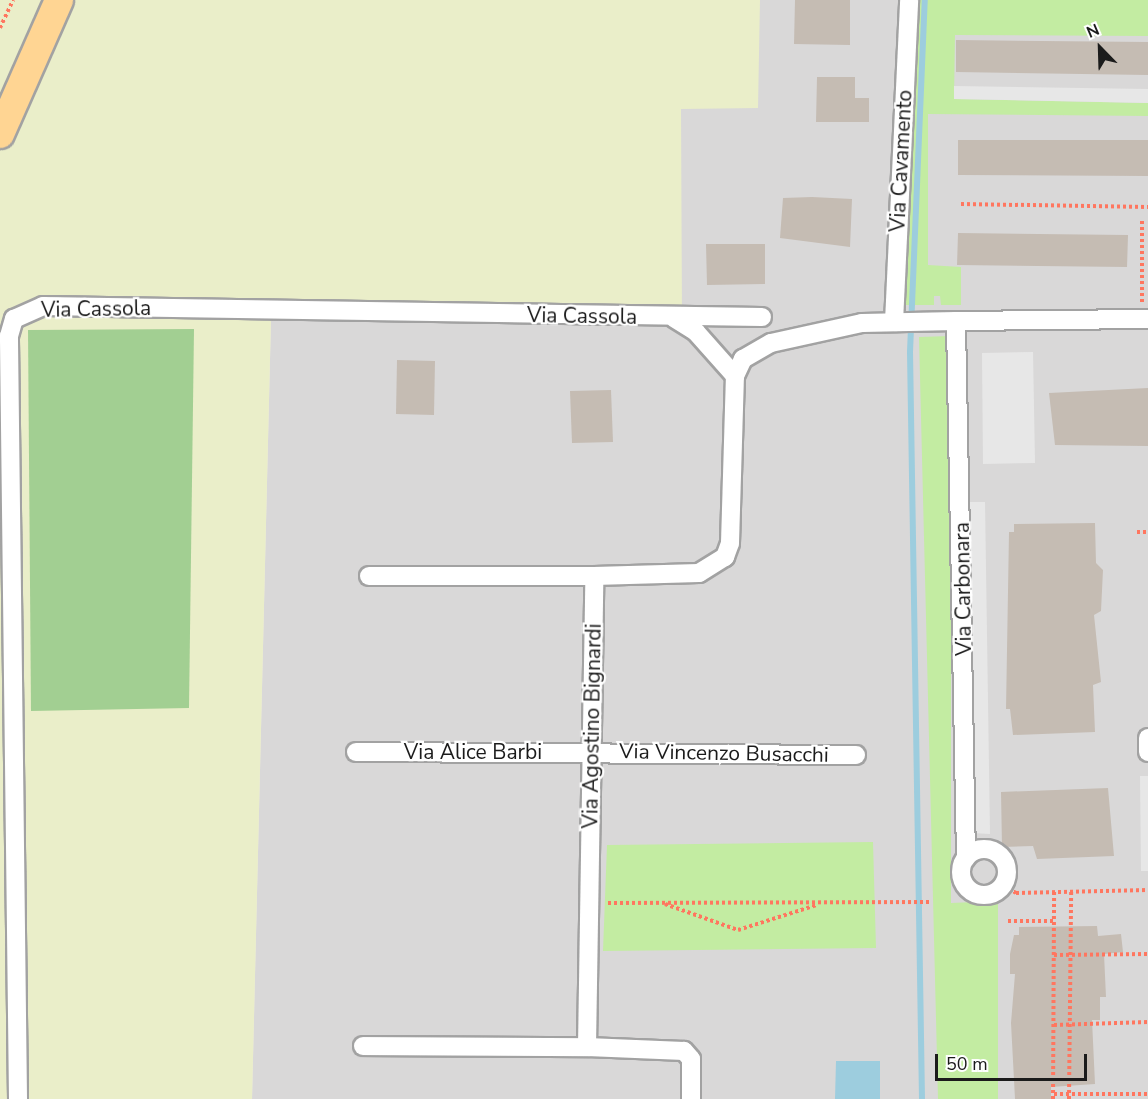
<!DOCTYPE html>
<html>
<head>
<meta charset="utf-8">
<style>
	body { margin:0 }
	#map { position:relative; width:1148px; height:1099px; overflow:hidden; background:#eeeae0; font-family:"Nunito Sans",sans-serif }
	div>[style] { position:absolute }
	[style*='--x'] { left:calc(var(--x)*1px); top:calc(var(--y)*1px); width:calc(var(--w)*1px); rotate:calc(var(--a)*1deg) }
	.residential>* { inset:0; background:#d9d8d8 }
	.farmland>* { inset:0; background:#eaeec9 }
	.grass>* { inset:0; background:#c3eca2 }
	.forest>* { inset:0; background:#a2cf92 }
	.parking>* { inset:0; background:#e7e7e7 }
	.water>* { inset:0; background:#9dcdde }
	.stream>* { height:6px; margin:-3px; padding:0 3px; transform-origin:3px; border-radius:3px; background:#9dcdde }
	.building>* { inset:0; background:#c5bcb3 }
	.path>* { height:4px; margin-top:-2px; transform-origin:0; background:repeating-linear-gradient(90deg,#ff765f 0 3px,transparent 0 6px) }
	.roads { filter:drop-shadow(2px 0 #a2a2a2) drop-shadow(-2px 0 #a2a2a2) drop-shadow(0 2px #a2a2a2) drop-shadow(0 -2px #a2a2a2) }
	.street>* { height:18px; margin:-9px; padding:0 9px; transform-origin:9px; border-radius:9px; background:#fff }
	.street>.ring { margin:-9px; padding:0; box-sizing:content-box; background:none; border:18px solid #fff; border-radius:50% }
	.primary>* { height:28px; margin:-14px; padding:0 14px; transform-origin:14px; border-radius:14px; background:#ffd593 }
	span { translate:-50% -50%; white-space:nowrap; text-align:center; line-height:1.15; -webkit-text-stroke:4.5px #fff; paint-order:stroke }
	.street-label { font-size:21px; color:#1b1b1b }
	.north { position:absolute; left:1070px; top:18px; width:60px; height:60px; -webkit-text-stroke:4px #fff; paint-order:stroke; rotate:337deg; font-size:16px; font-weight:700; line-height:24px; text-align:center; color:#1b1b1b }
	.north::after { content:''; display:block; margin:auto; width:21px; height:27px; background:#1b1b1b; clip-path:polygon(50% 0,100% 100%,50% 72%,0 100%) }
	.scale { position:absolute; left:935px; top:1054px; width:152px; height:27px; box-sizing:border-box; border:3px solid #1b1b1b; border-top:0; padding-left:8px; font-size:18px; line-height:21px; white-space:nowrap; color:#1b1b1b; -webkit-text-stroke:4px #fff; paint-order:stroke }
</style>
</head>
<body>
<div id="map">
	<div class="residential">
		<i style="clip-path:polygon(760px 0,1148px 0,1148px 1099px,252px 1099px,271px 318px,681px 108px,756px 14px)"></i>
	</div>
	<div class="farmland">
		<i style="clip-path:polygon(0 0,760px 0,758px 108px,681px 109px,682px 319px,271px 318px,252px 1099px,0 1099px)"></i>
	</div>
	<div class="grass">
		<i style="clip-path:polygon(916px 0,1148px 0,1148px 36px,955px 35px,954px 99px,1148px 103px,1148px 116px,928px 114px,928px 265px,961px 267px,961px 305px,941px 305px,940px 296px,934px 296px,934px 305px,902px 305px)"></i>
		<i style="clip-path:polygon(951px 336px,951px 903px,998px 901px,998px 1099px,938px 1099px,919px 337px)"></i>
		<i style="clip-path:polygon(873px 842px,876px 948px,603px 951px,607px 845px)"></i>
	</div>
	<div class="forest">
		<i style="clip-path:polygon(194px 329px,189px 708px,31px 711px,28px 330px)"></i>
	</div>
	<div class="parking">
		<i style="clip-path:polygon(954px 86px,1148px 89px,1148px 103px,954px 99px)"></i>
		<i style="clip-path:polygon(1033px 352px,1035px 463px,983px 464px,982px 353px)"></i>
		<i style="clip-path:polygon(969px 502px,985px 502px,990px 834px,972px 833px)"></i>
		<i style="clip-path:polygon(1140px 776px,1148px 776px,1148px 871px,1141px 871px)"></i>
	</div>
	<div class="water">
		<i style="clip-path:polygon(836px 1061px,880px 1061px,880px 1099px,835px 1099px)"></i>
	</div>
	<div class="stream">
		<i style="--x:922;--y:1099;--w:747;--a:-90.92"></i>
		<i style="--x:910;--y:352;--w:352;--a:-87.6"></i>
	</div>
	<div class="building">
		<i style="clip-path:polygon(795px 0,850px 0,850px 45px,794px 44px)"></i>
		<i style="clip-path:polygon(956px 40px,1148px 42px,1148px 75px,956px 72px)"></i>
		<i style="clip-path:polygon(817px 77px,855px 77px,855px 98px,869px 98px,869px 122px,816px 122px)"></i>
		<i style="clip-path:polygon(958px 140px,1148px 140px,1148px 176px,958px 175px)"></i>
		<i style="clip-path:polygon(812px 197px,852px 199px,850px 247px,780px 238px,783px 198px)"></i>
		<i style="clip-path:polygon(958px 233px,1128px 235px,1127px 267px,957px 265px)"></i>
		<i style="clip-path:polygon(706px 244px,765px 244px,765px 284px,707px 285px)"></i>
		<i style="clip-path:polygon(397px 360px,435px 361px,434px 415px,396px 414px)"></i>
		<i style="clip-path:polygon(1148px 388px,1148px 446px,1055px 445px,1049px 393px)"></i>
		<i style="clip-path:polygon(611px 390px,613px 442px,572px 443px,570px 391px)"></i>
		<i style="clip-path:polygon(1095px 523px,1096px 563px,1103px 570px,1101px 611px,1094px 615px,1101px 682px,1093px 685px,1095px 732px,1013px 735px,1010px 709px,1006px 709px,1009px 532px,1014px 532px,1014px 524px)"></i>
		<i style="clip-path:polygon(1108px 788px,1114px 856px,1037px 859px,1033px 846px,1002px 847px,1001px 792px)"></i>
		<i style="clip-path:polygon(1097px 926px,1098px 936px,1121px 934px,1123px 952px,1104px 954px,1106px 997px,1100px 997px,1100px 1020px,1092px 1020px,1095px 1084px,1051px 1087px,1051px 1099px,1015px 1099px,1011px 1023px,1015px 974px,1010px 974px,1010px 954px,1014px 935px,1019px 935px,1019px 927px)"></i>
	</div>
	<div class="path">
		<i style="--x:0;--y:28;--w:31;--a:-65"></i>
		<i style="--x:961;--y:204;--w:187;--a:0.9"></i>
		<i style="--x:1142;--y:302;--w:84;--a:-90"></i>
		<i style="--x:1137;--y:532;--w:11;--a:0"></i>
		<i style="--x:1003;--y:886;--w:15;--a:28"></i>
		<i style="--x:1016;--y:893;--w:132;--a:-1.3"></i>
		<i style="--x:608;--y:903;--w:322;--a:-0.2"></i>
		<i style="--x:665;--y:904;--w:77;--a:19.6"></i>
		<i style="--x:738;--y:930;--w:83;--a:-17.6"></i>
		<i style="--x:1008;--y:921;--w:46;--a:0"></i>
		<i style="--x:1054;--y:955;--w:94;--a:-0.6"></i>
		<i style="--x:1054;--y:1025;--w:94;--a:-1.8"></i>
		<i style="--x:1054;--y:1094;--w:94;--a:0"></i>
		<i style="--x:1053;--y:1099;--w:207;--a:-89.7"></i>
		<i style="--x:1069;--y:1099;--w:207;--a:-89.4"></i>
	</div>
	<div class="roads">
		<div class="street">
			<i style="--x:674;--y:318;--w:26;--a:32"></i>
			<i style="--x:696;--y:332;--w:59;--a:48.4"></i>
			<i style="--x:735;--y:376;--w:19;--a:-65"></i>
			<i style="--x:743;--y:359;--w:32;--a:-30"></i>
			<i style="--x:771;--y:343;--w:93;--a:-12.4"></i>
			<i style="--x:862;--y:323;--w:94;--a:-1.2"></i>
			<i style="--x:894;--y:322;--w:322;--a:-87.3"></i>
			<i style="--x:369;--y:576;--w:225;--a:0"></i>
			<i style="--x:1148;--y:738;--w:14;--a:90"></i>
			<i style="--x:356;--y:752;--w:500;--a:0.34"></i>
			<i class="ring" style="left:961px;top:849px;width:28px;height:28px"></i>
			<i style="--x:966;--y:858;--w:537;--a:-91.07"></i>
			<i style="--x:956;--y:321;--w:192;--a:-0.6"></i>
			<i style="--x:363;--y:1046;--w:224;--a:0.3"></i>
			<i style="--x:18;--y:1099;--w:763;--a:-90.68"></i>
			<i style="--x:9;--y:336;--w:18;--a:-74"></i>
			<i style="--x:14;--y:319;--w:32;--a:-24"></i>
			<i style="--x:43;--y:306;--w:719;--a:0.88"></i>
			<i style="--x:691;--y:1099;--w:40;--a:-90"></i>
			<i style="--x:691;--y:1059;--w:11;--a:-131"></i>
			<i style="--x:684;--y:1051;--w:97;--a:-177.6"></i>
			<i style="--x:587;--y:1047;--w:471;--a:-89.1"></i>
			<i style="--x:594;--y:576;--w:105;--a:-1.6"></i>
			<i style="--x:699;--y:573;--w:31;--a:-32"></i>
			<i style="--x:725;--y:557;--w:15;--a:-70"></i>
			<i style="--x:730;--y:543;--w:167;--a:-88.3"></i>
		</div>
		<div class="primary">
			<i style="--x:0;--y:134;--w:146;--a:-66.2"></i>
		</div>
	</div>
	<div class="street-label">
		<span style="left:901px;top:161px;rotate:-87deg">Via Cavamento</span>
		<span style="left:96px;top:309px;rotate:-1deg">Via Cassola</span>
		<span style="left:582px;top:316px;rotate:1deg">Via Cassola</span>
		<span style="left:963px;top:589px;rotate:-91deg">Via Carbonara</span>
		<span style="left:592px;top:726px;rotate:-89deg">Via Agostino Bignardi</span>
		<span style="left:473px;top:752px">Via Alice Barbi</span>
		<span style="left:724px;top:753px;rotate:1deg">Via Vincenzo Busacchi</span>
	</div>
	<div class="north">N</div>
	<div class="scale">50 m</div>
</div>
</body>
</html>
